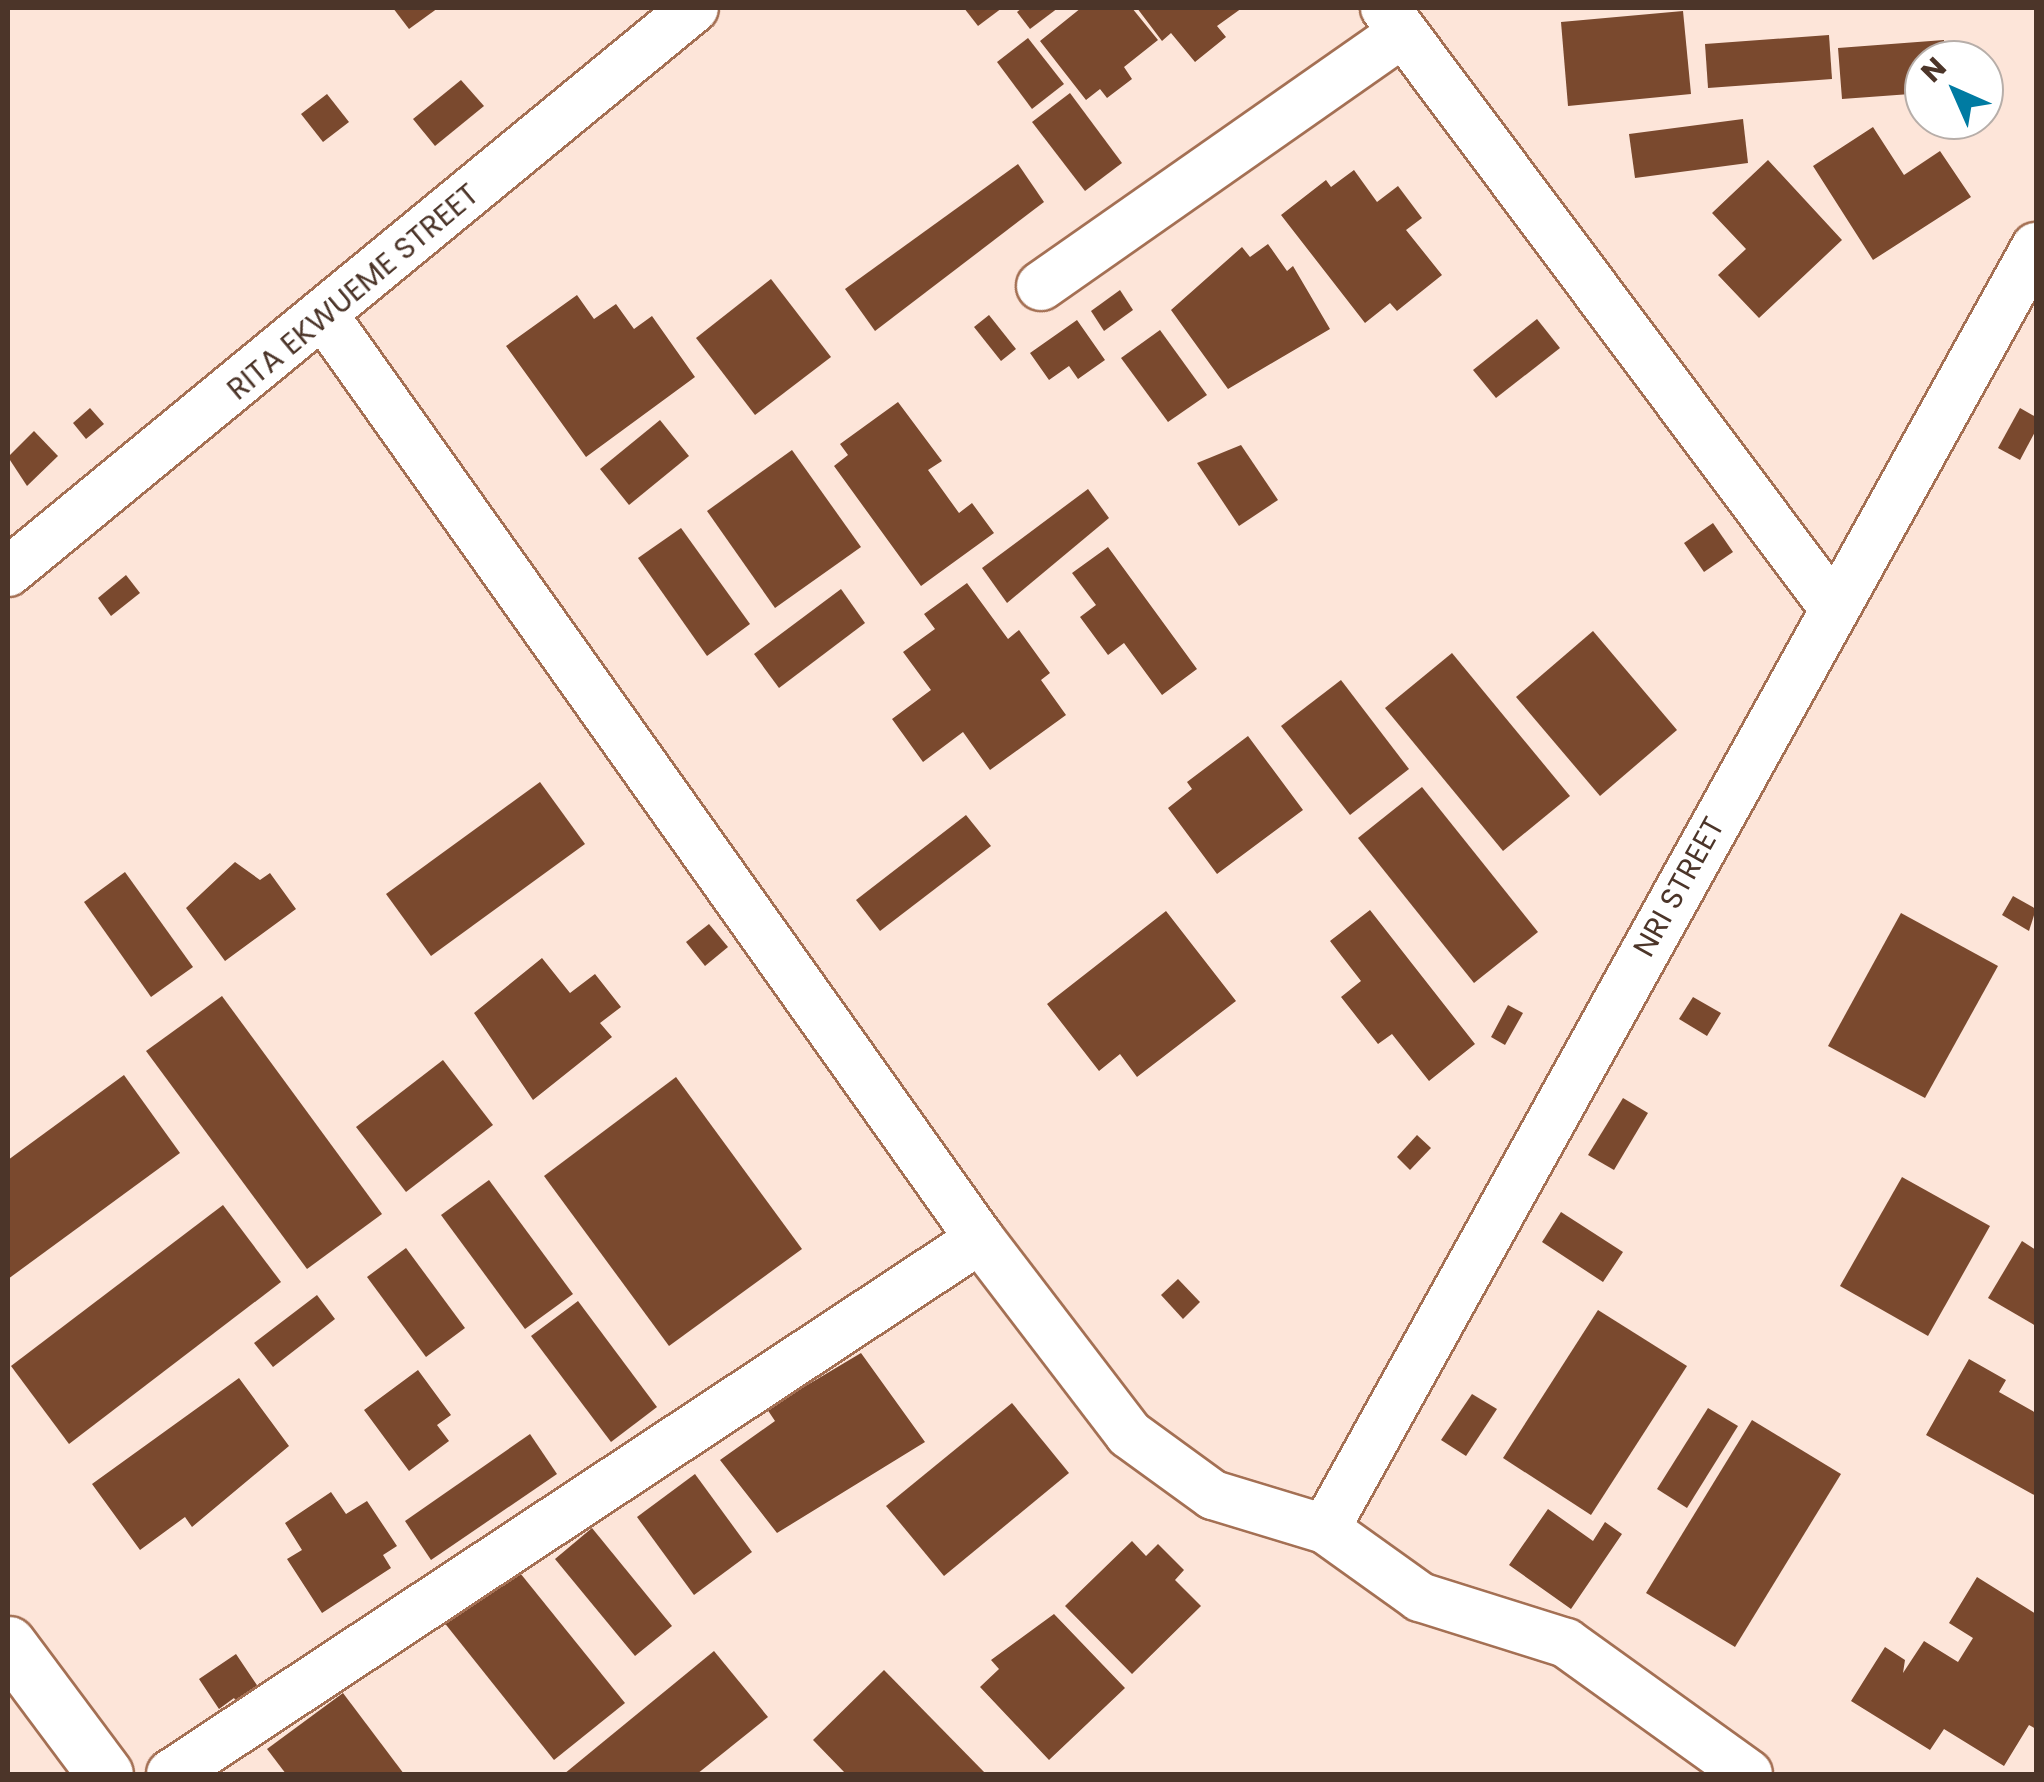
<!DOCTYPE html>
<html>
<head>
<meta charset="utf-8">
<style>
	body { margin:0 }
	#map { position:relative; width:2044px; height:1782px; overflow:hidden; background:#fde5d9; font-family:Poppins,sans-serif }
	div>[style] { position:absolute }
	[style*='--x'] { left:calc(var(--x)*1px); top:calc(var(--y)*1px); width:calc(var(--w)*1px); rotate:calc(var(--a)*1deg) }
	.building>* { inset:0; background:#7a492e }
	.roads { filter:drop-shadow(2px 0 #a47054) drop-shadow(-2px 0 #a47054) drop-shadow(0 2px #a47054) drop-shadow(0 -2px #a47054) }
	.minor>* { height:48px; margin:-24px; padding:0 24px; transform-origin:24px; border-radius:24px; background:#fff }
	.secondary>* { height:55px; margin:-27.5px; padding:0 27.5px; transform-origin:27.5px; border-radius:27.5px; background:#fff }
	span { translate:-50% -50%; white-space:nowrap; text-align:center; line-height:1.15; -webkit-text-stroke:10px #fff; paint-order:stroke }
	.street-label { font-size:30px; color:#4c3529 }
	.frame { position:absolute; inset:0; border:10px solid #4c3529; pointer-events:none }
	.north { position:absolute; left:1904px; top:40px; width:100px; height:100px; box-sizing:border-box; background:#fff; border:2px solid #b7aea9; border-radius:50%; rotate:315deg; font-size:28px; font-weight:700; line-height:40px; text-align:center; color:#4c3529 }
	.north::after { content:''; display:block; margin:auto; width:35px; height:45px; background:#007ba2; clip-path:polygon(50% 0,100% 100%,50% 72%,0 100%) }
</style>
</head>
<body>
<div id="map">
	<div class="building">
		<i style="clip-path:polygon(393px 8px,438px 8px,409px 29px)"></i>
		<i style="clip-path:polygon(964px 8px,1002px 8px,978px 26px)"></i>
		<i style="clip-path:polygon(1022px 8px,1058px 8px,1030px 29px,1017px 12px)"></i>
		<i style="clip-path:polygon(1081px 8px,1132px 8px,1158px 40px,1124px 67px,1132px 79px,1107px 98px,1100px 89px,1086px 100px,1040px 41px)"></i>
		<i style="clip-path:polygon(1137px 8px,1242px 8px,1217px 26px,1226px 37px,1195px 62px,1171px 33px,1162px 41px)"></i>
		<i style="clip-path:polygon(1683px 11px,1691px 94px,1568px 106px,1561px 22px)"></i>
		<i style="clip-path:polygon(1829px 35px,1832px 79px,1708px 88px,1705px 44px)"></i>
		<i style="clip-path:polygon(1028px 38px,1064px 84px,1032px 109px,997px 62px)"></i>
		<i style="clip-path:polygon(1944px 40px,1945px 60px,1924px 60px,1924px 93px,1842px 99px,1838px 48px)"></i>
		<i style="clip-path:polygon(461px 80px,484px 106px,435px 146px,413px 119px)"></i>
		<i style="clip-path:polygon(1070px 93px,1122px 163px,1085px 191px,1032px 122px)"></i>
		<i style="clip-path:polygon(327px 94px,349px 122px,323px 142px,301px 114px)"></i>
		<i style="clip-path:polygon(1743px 119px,1748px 163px,1635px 178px,1629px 134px)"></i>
		<i style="clip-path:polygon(1873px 127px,1904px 175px,1940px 151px,1971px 197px,1873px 260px,1813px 166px)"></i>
		<i style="clip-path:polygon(1768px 160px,1842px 240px,1759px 318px,1718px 275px,1746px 249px,1712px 213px)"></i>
		<i style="clip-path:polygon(1018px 164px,1044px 202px,875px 331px,845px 289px)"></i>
		<i style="clip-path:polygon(1354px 170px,1377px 202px,1398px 186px,1422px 218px,1406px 230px,1442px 275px,1397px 311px,1390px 303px,1365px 323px,1281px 215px,1326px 180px,1331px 187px)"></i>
		<i style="clip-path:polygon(1268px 244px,1287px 271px,1293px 266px,1330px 329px,1228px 389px,1171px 310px,1242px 247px,1250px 257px)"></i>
		<i style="clip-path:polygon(771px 279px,831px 357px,755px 415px,696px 338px)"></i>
		<i style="clip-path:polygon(1120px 290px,1133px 310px,1104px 331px,1091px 311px)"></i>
		<i style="clip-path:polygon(577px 295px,594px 319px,616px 304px,634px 329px,652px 316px,695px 377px,586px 457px,506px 346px)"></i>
		<i style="clip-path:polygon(989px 315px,1016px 349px,1001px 361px,974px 327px)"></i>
		<i style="clip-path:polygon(1537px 319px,1560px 348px,1496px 398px,1473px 370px)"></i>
		<i style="clip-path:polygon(1077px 320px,1105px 360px,1078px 379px,1069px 366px,1049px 380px,1030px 353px)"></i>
		<i style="clip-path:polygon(1160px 330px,1207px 395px,1168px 422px,1121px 358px)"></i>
		<i style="clip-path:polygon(898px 402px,942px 461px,928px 470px,959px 513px,972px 503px,994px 533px,921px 586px,834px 466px,848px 455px,840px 444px)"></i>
		<i style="clip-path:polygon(90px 408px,104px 424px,86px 439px,73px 423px)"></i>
		<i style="clip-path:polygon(2020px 408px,2036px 417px,2036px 430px,2020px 460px,1998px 448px)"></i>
		<i style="clip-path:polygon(660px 420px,689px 456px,629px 505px,600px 469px)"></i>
		<i style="clip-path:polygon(34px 431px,58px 456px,27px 486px,8px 457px)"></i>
		<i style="clip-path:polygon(1241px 445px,1278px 500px,1239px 526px,1197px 463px)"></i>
		<i style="clip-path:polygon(792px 450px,861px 547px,775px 608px,707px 511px)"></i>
		<i style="clip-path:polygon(1088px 489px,1109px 518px,1007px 603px,982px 568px)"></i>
		<i style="clip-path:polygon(1713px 523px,1733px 552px,1704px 572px,1684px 543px)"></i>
		<i style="clip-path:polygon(681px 528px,750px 624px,707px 656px,638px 558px)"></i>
		<i style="clip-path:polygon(1108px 547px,1197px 669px,1162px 695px,1124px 643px,1108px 655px,1080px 617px,1096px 605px,1072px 573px)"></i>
		<i style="clip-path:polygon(126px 575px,140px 593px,111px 616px,98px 598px)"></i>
		<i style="clip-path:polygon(967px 583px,1008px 639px,1019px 630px,1050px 673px,1041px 680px,1066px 715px,990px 770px,963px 732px,923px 762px,892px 719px,931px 690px,903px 652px,935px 629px,924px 614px)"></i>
		<i style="clip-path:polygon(841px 589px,865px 623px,779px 688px,754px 654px)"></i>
		<i style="clip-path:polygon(1593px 631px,1677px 730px,1600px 796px,1516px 697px)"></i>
		<i style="clip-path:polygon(1452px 653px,1570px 796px,1503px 851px,1385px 708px)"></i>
		<i style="clip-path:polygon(1341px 680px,1409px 769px,1350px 815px,1281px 726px)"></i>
		<i style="clip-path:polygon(1248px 736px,1303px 810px,1217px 874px,1168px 808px,1192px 789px,1187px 782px)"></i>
		<i style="clip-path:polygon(540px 782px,585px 844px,431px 956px,386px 894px)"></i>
		<i style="clip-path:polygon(1422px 787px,1538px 932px,1474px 983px,1358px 838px)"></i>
		<i style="clip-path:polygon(966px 815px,991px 846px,880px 931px,856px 900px)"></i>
		<i style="clip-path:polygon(235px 862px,260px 880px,270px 873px,296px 909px,225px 961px,186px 908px)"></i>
		<i style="clip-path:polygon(125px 872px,193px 967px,151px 997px,84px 902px)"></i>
		<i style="clip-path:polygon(2013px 896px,2036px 909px,2029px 931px,2002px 915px)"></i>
		<i style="clip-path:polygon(1370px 910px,1475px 1044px,1429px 1081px,1392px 1034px,1378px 1044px,1341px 997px,1361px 981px,1330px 941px)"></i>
		<i style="clip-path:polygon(1166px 911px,1236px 1001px,1137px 1077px,1120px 1054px,1099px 1071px,1047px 1004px)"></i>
		<i style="clip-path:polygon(1901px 913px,1998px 966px,1925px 1098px,1828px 1046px)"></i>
		<i style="clip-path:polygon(709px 924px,728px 947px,705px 966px,686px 942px)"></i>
		<i style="clip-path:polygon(542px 958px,570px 993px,595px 974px,621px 1007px,600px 1023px,612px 1037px,533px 1100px,474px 1013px)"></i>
		<i style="clip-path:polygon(222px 996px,382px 1214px,307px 1269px,146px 1051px)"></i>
		<i style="clip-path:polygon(1693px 997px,1721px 1013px,1707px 1036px,1679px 1019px)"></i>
		<i style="clip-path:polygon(1508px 1005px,1523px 1013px,1505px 1045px,1491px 1037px)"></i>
		<i style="clip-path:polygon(443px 1060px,493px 1125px,406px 1192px,356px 1127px)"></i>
		<i style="clip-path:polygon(124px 1075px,180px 1153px,8px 1279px,8px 1160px)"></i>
		<i style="clip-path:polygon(676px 1077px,802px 1249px,669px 1346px,544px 1176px)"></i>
		<i style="clip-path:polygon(1623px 1098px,1648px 1113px,1614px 1170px,1588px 1155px)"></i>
		<i style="clip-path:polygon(1417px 1135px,1431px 1148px,1410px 1170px,1397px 1157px)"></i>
		<i style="clip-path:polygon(1902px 1177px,1990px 1226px,1928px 1336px,1840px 1286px)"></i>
		<i style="clip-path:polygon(489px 1180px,573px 1294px,525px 1329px,441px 1215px)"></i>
		<i style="clip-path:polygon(223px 1205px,281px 1282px,69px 1444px,11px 1366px)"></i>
		<i style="clip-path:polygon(1561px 1212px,1623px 1252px,1603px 1282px,1542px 1242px)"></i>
		<i style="clip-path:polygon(2022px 1241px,2036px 1250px,2036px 1326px,1988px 1298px)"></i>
		<i style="clip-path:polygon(406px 1248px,465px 1328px,426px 1357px,367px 1277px)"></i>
		<i style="clip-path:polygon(1178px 1279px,1200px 1302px,1183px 1319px,1161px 1295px)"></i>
		<i style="clip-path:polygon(317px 1295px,335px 1319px,273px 1367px,254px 1343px)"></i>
		<i style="clip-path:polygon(578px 1301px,657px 1407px,611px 1442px,531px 1336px)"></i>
		<i style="clip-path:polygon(1598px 1310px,1687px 1366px,1591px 1515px,1503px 1458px)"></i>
		<i style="clip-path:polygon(861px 1353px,925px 1442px,777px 1533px,720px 1460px,775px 1421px,767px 1409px)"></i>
		<i style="clip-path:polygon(1969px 1359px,2006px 1380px,1999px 1392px,2036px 1413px,2036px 1496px,1926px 1435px)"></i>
		<i style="clip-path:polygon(418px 1370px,451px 1415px,437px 1425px,449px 1441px,409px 1471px,364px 1410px)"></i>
		<i style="clip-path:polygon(239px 1378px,289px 1446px,192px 1527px,185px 1517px,140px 1550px,92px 1484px)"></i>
		<i style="clip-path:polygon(1472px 1394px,1497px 1409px,1466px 1456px,1441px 1440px)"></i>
		<i style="clip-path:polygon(1012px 1403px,1069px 1473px,944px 1576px,886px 1506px)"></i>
		<i style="clip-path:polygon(1708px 1408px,1738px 1426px,1687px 1508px,1657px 1489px)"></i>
		<i style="clip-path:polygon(1752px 1420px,1841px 1474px,1735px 1647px,1646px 1593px)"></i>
		<i style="clip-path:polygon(530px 1434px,557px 1474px,431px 1560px,405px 1521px)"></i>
		<i style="clip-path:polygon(695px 1474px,752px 1552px,694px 1595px,637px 1517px)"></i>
		<i style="clip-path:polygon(331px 1492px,346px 1514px,367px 1501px,397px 1546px,383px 1555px,391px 1568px,322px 1613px,287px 1559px,302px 1550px,285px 1523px)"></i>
		<i style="clip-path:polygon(1548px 1509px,1593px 1541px,1605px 1522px,1622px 1534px,1571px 1609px,1509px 1565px)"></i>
		<i style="clip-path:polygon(592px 1528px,672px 1626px,635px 1656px,555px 1559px)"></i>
		<i style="clip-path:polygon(1132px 1541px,1146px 1556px,1158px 1544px,1184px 1570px,1175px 1580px,1201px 1606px,1132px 1674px,1065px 1606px)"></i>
		<i style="clip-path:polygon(512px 1563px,625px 1703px,554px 1760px,443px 1621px)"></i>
		<i style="clip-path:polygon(1977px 1577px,2036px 1614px,2036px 1729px,2029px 1725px,2004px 1766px,1944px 1729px,1930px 1750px,1851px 1701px,1885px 1647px,1905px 1660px,1903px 1673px,1924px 1641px,1958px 1662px,1973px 1638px,1949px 1623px)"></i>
		<i style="clip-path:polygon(1054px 1614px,1125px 1688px,1049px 1760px,980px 1687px,999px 1669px,991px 1660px)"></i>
		<i style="clip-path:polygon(714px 1651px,768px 1717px,697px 1774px,564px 1774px)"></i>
		<i style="clip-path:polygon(236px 1654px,263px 1694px,241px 1709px,234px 1698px,219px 1709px,199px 1679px)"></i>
		<i style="clip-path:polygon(884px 1670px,986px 1774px,846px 1774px,813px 1740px)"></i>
		<i style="clip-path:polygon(343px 1693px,404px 1774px,286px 1774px,267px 1749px)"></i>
	</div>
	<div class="roads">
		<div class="minor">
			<i style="--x:1385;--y:8;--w:748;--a:53.21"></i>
			<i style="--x:1041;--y:286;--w:441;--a:-35"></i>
			<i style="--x:325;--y:317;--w:1131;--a:54.61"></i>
			<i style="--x:980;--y:1239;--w:245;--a:52.6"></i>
			<i style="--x:1129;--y:1434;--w:104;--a:36"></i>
			<i style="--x:1213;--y:1495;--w:117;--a:16.9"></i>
			<i style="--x:1325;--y:1529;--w:117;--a:35.6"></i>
			<i style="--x:1420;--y:1597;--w:153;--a:17.5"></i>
			<i style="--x:1566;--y:1643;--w:224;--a:35.7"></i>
			<i style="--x:8;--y:572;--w:888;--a:-39.43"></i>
			<i style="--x:1325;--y:1529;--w:1466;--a:-60.99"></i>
			<i style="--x:171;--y:1774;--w:970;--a:-33.48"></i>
		</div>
		<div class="secondary">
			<i style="--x:8;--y:1644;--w:162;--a:53.3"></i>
		</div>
	</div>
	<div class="street-label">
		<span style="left:353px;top:292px;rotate:-40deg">RITA EKWUEME STREET</span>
		<span style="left:1679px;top:887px;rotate:-61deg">NRI STREET</span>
	</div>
	<div class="frame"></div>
	<div class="north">N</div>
</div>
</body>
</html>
